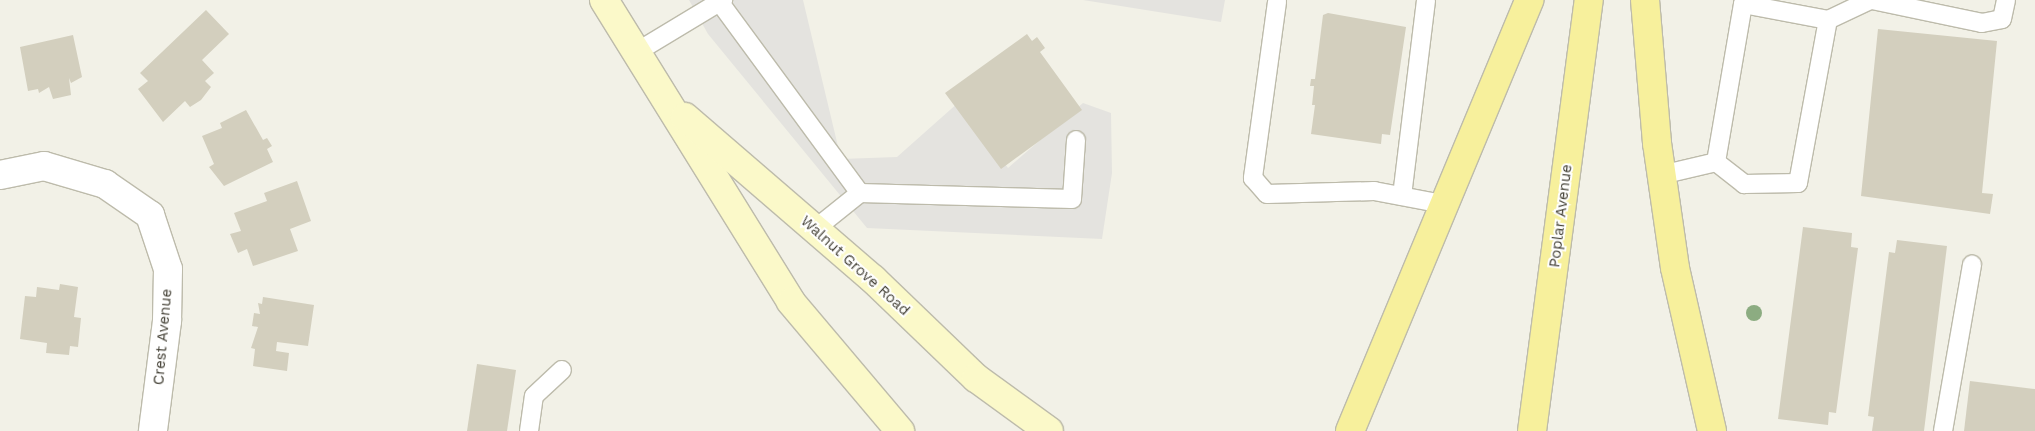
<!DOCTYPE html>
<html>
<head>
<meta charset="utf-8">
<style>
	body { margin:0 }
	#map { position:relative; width:2035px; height:431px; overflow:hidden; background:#f2f1e7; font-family:"Work Sans",sans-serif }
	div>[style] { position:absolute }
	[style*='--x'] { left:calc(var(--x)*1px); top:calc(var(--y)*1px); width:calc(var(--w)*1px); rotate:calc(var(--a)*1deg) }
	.parking>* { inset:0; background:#e4e3df }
	.building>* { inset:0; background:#d3cfbe }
	.roads { filter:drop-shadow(1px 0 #bdbbab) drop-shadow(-1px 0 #bdbbab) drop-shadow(0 1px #bdbbab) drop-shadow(0 -1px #bdbbab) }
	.lane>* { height:18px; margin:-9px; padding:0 9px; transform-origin:9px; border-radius:9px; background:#fff }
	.street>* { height:28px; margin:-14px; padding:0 14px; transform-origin:14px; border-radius:14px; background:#fff }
	.secondary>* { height:28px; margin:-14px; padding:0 14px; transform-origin:14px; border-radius:14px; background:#fbf9c9 }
	.primary>* { height:28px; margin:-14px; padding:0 14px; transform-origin:14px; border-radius:14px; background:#f7f09c }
	.trees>* { width:16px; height:16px; margin:-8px; border-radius:50%; background:#8cac81 }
	span { translate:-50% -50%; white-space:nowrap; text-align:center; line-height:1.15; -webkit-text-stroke:4px #fff; paint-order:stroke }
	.street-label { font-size:15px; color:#454237 }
</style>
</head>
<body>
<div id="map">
	<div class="parking">
		<i style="clip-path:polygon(689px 0,803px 0,841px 159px,897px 157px,959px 102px,1008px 168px,1083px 103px,1111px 113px,1112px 173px,1102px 239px,867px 228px,708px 34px)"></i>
		<i style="clip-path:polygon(1083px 0,1225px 0,1221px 22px)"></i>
	</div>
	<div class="building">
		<i style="clip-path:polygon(206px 10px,229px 34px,202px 60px,214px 73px,205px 81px,211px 87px,201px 100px,190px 107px,185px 101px,163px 122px,138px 89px,148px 81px,140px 73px)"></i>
		<i style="clip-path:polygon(1328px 13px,1406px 27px,1390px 135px,1382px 134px,1381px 144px,1311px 134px,1315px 105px,1312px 105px,1314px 86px,1310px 86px,1311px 79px,1315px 79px,1323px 15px)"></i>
		<i style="clip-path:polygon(1878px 29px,1997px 41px,1982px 193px,1993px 194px,1990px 214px,1861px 196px)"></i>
		<i style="clip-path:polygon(1027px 34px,1032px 41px,1037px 37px,1045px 48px,1040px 52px,1082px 110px,1001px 169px,945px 93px)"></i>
		<i style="clip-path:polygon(73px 35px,82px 77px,71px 83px,69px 78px,71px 95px,53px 99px,49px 87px,39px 93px,38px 89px,28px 91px,20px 47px)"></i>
		<i style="clip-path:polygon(246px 110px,263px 140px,267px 138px,272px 146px,267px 149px,273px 162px,224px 186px,209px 167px,214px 164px,202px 136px,222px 128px,220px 123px)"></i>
		<i style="clip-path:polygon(297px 181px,311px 221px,290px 229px,298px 251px,253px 266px,247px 249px,238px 253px,230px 234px,241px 231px,234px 213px,267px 201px,264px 193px)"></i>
		<i style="clip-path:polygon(1803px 227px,1852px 233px,1851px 247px,1858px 248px,1836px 413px,1829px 412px,1828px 425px,1778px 419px)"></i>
		<i style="clip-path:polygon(1897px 240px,1947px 246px,1924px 431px,1872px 431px,1874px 417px,1868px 416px,1889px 252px,1895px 253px)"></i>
		<i style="clip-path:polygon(60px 284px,78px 287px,74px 317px,81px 318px,78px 347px,70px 346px,69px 355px,46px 353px,47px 343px,20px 339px,25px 296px,36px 297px,37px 287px,59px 290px)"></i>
		<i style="clip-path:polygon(263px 297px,314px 305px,308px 346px,277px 342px,276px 351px,289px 353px,287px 371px,253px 366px,255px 349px,251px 348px,258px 327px,252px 326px,254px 313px,260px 314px,258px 303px,262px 304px)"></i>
		<i style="clip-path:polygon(477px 364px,516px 370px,507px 431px,467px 431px)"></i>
		<i style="clip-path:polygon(1970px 381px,2035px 389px,2035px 431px,1964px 431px)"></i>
	</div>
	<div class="roads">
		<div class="lane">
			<i style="--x:718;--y:0;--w:240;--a:53.7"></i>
			<i style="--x:1872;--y:0;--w:112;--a:11.8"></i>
			<i style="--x:1982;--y:23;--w:20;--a:-11"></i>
			<i style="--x:2002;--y:19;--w:19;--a:-78"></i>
			<i style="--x:1277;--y:2;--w:178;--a:97.8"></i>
			<i style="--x:1253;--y:178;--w:21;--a:49"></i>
			<i style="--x:1267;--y:194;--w:107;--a:-1.6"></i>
			<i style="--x:1374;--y:191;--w:70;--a:10.7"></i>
			<i style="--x:635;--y:53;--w:103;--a:-31.1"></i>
			<i style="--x:1716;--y:162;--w:36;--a:38"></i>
			<i style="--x:1744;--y:184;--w:54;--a:-1.1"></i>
			<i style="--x:1798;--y:183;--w:166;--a:-79.6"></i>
			<i style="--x:1661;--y:175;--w:57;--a:-13.3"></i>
			<i style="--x:1716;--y:162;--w:160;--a:-80.3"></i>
			<i style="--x:1743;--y:4;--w:86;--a:10.7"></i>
			<i style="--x:1828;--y:20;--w:47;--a:-25.5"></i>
			<i style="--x:1402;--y:196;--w:197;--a:-83"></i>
			<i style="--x:815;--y:229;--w:58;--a:-38.7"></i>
			<i style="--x:860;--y:193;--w:212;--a:1.6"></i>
			<i style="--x:1072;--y:199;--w:59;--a:-86.1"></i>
			<i style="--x:529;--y:431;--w:35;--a:-82"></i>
			<i style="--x:534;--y:396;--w:38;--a:-43"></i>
			<i style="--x:1943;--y:431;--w:169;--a:-80.1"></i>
		</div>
		<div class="street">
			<i style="--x:0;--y:175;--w:45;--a:-11.6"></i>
			<i style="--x:44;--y:166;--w:64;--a:16.4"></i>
			<i style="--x:105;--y:184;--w:55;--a:34.6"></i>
			<i style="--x:150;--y:215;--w:57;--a:71.6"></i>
			<i style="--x:168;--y:269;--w:52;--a:91.1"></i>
			<i style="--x:167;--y:321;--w:111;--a:97.3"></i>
		</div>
		<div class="secondary">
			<i style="--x:604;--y:0;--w:355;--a:58.2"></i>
			<i style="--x:791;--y:302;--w:169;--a:49.8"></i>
			<i style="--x:685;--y:117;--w:248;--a:40.8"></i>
			<i style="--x:873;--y:279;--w:143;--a:43.9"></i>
			<i style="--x:976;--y:378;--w:90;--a:36"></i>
		</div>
		<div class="primary">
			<i style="--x:1645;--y:0;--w:144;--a:85.2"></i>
			<i style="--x:1657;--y:143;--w:126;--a:81.8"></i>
			<i style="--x:1675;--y:268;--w:167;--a:77.2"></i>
			<i style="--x:1350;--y:431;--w:467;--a:-67.4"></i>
			<i style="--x:1532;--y:431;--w:435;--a:-82.5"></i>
		</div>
	</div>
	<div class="trees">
		<i style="left:1754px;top:313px"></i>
	</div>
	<div class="street-label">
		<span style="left:1561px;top:216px;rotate:-83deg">Poplar Avenue</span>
		<span style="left:855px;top:266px;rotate:42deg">Walnut Grove Road</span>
		<span style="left:163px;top:337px;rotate:-85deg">Crest Avenue</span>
	</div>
</div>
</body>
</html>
